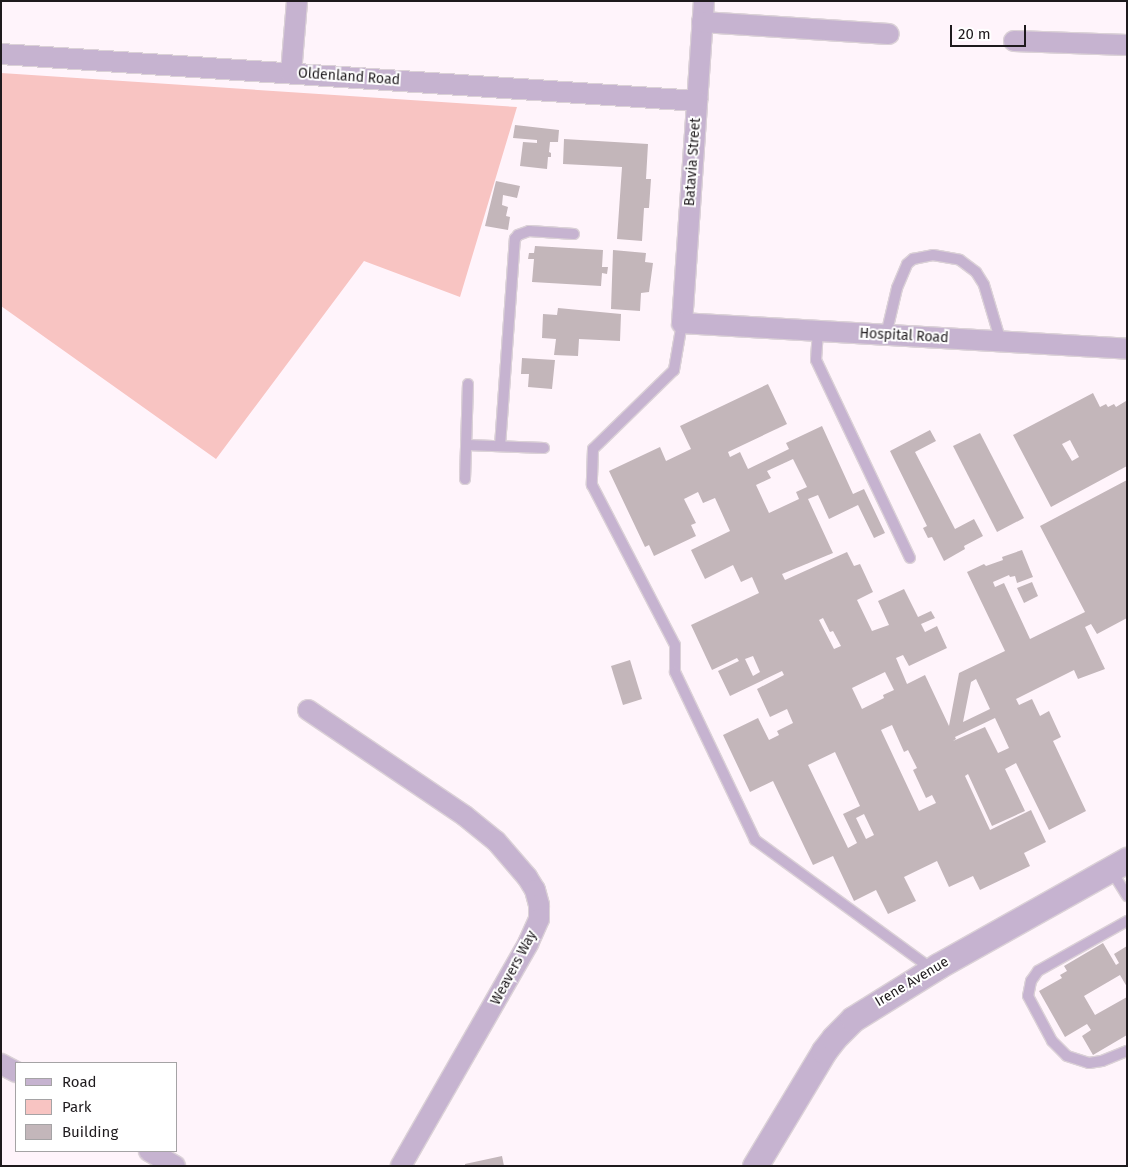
<!DOCTYPE html>
<html>
<head>
<meta charset="utf-8">
<style>
	body { margin:0 }
	#map { position:relative; width:1128px; height:1167px; overflow:hidden; background:#fff4fb; font-family:"Fira Sans",sans-serif }
	div>[style] { position:absolute }
	[style*='--x'] { left:calc(var(--x)*1px); top:calc(var(--y)*1px); width:calc(var(--w)*1px); rotate:calc(var(--a)*1deg) }
	.green>* { inset:0; background:#f8c4c2 }
	.building>* { inset:0; background:#c3b6ba }
	.roads { filter:drop-shadow(1px 0 #dbd1d7) drop-shadow(-1px 0 #dbd1d7) drop-shadow(0 1px #dbd1d7) drop-shadow(0 -1px #dbd1d7) }
	.service>* { height:10px; margin:-5px; padding:0 5px; transform-origin:5px; border-radius:5px; background:#c6b3d0 }
	.minor>* { height:20px; margin:-10px; padding:0 10px; transform-origin:10px; border-radius:10px; background:#c6b3d0 }
	.tertiary>* { height:25px; margin:-12.5px; padding:0 12.5px; transform-origin:12.5px; border-radius:12.5px; background:#c6b3d0 }
	span { translate:-50% -50%; white-space:nowrap; text-align:center; line-height:1.15; -webkit-text-stroke:4px #fff; paint-order:stroke }
	.street-label { font-size:14px; color:#1e1a1d }
	.frame { position:absolute; inset:0; border:2px solid #1e1a1d; pointer-events:none }
	.legend { position:absolute; left:15px; top:1062px; width:162px; height:90px; box-sizing:border-box; background:#fff; border:1px solid #a5a3a5; margin:0; padding:6px 9px; list-style:none; font-size:15px; color:#1e1a1d }
	.legend li { display:flex; align-items:center; gap:10px; height:25px }
	.legend b { width:25px; border:1px solid #a5a3a5 }
	.scale { position:absolute; left:950px; top:25px; width:76px; height:22px; box-sizing:border-box; border:2px solid #1e1a1d; border-top:0; padding-left:6px; font-size:15px; line-height:18px; white-space:nowrap; color:#1e1a1d; -webkit-text-stroke:4px #fff; paint-order:stroke }
</style>
</head>
<body>
<div id="map">
	<div class="green">
		<i style="clip-path:polygon(1px 74px,1px 73px,517px 107px,460px 297px,364px 261px,216px 459px,1px 306px)"></i>
	</div>
	<div class="building">
		<i style="clip-path:polygon(515px 125px,559px 130px,558px 142px,550px 142px,549px 152px,551px 153px,551px 157px,548px 157px,547px 169px,520px 166px,523px 142px,537px 143px,537px 140px,513px 138px)"></i>
		<i style="clip-path:polygon(564px 139px,648px 144px,646px 179px,651px 179px,649px 208px,644px 208px,642px 241px,617px 239px,622px 167px,563px 164px)"></i>
		<i style="clip-path:polygon(496px 181px,520px 186px,517px 198px,503px 195px,502px 205px,508px 207px,506px 216px,510px 217px,508px 230px,485px 226px)"></i>
		<i style="clip-path:polygon(535px 246px,603px 250px,602px 267px,608px 267px,607px 274px,602px 273px,601px 286px,532px 282px,534px 259px,528px 259px,529px 253px,534px 253px)"></i>
		<i style="clip-path:polygon(613px 250px,646px 253px,645px 262px,653px 263px,649px 292px,641px 293px,640px 311px,611px 309px)"></i>
		<i style="clip-path:polygon(558px 308px,621px 314px,620px 341px,579px 339px,578px 356px,554px 355px,556px 339px,542px 338px,543px 314px,557px 315px)"></i>
		<i style="clip-path:polygon(522px 358px,555px 360px,552px 389px,528px 387px,529px 374px,521px 374px)"></i>
		<i style="clip-path:polygon(evenodd,768px 384px,787px 424px,728px 452px,730px 457px,740px 452px,748px 469px,789px 449px,786px 443px,822px 426px,853px 494px,864px 489px,885px 533px,874px 538px,858px 505px,829px 519px,818px 495px,808px 499px,833px 553px,782px 574px,785px 580px,847px 552px,854px 566px,860px 564px,873px 592px,857px 600px,872px 631px,889px 625px,878px 601px,904px 589px,918px 617px,931px 611px,935px 618px,921px 624px,925px 632px,937px 626px,947px 648px,909px 666px,903px 655px,896px 658px,907px 684px,925px 675px,949px 726px,959px 673px,1005px 651px,967px 572px,984px 564px,986px 566px,1003px 560px,1002px 557px,1022px 550px,1033px 577px,1017px 583px,1015px 576px,1010px 577px,1009px 575px,993px 582px,995px 587px,1004px 583px,1030px 639px,1085px 612px,1040px 526px,1127px 480px,1127px 618px,1097px 634px,1091px 624px,1085px 627px,1105px 669px,1078px 679px,1074px 670px,1016px 699px,1019px 705px,1032px 699px,1040px 716px,1049px 711px,1061px 737px,1053px 741px,1086px 811px,1049px 830px,1016px 763px,1005px 769px,1025px 811px,992px 826px,968px 774px,965px 776px,990px 830px,1031px 810px,1046px 842px,1024px 853px,1030px 866px,980px 890px,973px 876px,949px 887px,937px 861px,904px 877px,916px 901px,888px 914px,876px 890px,854px 901px,833px 856px,813px 865px,773px 781px,750px 792px,723px 735px,758px 718px,769px 740px,779px 735px,777px 731px,793px 723px,787px 709px,770px 717px,757px 689px,784px 675px,782px 671px,730px 696px,718px 671px,739px 661px,737px 658px,712px 670px,691px 625px,759px 593px,752px 577px,741px 582px,733px 565px,705px 579px,691px 550px,730px 531px,715px 498px,703px 503px,698px 492px,684px 499px,696px 523px,691px 525px,696px 536px,654px 556px,649px 545px,645px 547px,609px 471px,660px 447px,666px 461px,691px 449px,680px 426px,768px 384px,793px 459px,807px 487px,796px 492px,799px 499px,769px 513px,756px 485px,771px 478px,767px 471px,793px 459px,768px 384px,823px 618px,830px 632px,833px 631px,841px 646px,834px 649px,819px 620px,823px 618px,768px 384px,753px 656px,760px 672px,753px 676px,745px 659px,753px 656px,768px 384px,885px 672px,894px 690px,883px 695px,884px 698px,862px 709px,852px 688px,885px 672px,768px 384px,976px 679px,990px 709px,963px 722px,971px 682px,976px 679px,768px 384px,995px 718px,1009px 748px,998px 753px,985px 727px,953px 741px,956px 739px,955px 737px,995px 718px,768px 384px,892px 725px,904px 752px,908px 750px,917px 768px,913px 770px,926px 798px,932px 795px,936px 803px,919px 811px,881px 730px,892px 725px,768px 384px,835px 752px,860px 806px,843px 814px,857px 843px,848px 848px,808px 765px,835px 752px,768px 384px,864px 814px,874px 835px,866px 839px,856px 818px,864px 814px)"></i>
		<i style="clip-path:polygon(evenodd,1093px 393px,1100px 407px,1106px 404px,1108px 407px,1114px 404px,1116px 407px,1126px 401px,1127px 403px,1127px 466px,1051px 507px,1013px 435px,1093px 393px,1070px 440px,1079px 457px,1072px 461px,1062px 444px,1070px 440px)"></i>
		<i style="clip-path:polygon(930px 430px,936px 441px,915px 452px,955px 529px,974px 519px,983px 536px,964px 546px,965px 549px,944px 561px,932px 537px,928px 538px,923px 528px,927px 526px,890px 451px)"></i>
		<i style="clip-path:polygon(980px 433px,1024px 518px,997px 532px,953px 446px)"></i>
		<i style="clip-path:polygon(1032px 582px,1038px 596px,1024px 603px,1017px 588px)"></i>
		<i style="clip-path:polygon(630px 660px,642px 699px,623px 705px,611px 666px)"></i>
		<i style="clip-path:polygon(1103px 943px,1116px 965px,1119px 963px,1114px 954px,1127px 946px,1127px 987px,1120px 975px,1084px 996px,1095px 1015px,1127px 997px,1127px 1035px,1093px 1055px,1082px 1036px,1091px 1030px,1087px 1024px,1065px 1037px,1039px 991px,1062px 978px,1060px 975px,1067px 971px,1064px 966px)"></i>
		<i style="clip-path:polygon(502px 1156px,504px 1166px,465px 1166px,465px 1164px)"></i>
	</div>
	<div class="roads">
		<div class="service">
			<i style="--x:682;--y:323;--w:48;--a:99.7"></i>
			<i style="--x:674;--y:370;--w:113;--a:135.7"></i>
			<i style="--x:593;--y:449;--w:36;--a:92"></i>
			<i style="--x:592;--y:485;--w:180;--a:62.6"></i>
			<i style="--x:675;--y:645;--w:27;--a:90"></i>
			<i style="--x:675;--y:672;--w:186;--a:64.5"></i>
			<i style="--x:755;--y:840;--w:219;--a:36.1"></i>
			<i style="--x:818;--y:331;--w:29;--a:94"></i>
			<i style="--x:816;--y:360;--w:219;--a:64.6"></i>
			<i style="--x:886;--y:335;--w:48;--a:-76.8"></i>
			<i style="--x:897;--y:288;--w:26;--a:-67"></i>
			<i style="--x:907;--y:264;--w:8;--a:-40"></i>
			<i style="--x:913;--y:259;--w:20;--a:-11"></i>
			<i style="--x:933;--y:255;--w:27;--a:10"></i>
			<i style="--x:960;--y:260;--w:20;--a:37"></i>
			<i style="--x:976;--y:272;--w:15;--a:58"></i>
			<i style="--x:984;--y:285;--w:59;--a:73.4"></i>
			<i style="--x:467;--y:445;--w:77;--a:2.2"></i>
			<i style="--x:500;--y:446;--w:208;--a:-85.9"></i>
			<i style="--x:515;--y:239;--w:5;--a:-53"></i>
			<i style="--x:518;--y:235;--w:12;--a:-20"></i>
			<i style="--x:529;--y:231;--w:45;--a:3.8"></i>
			<i style="--x:465;--y:479;--w:95;--a:-88.2"></i>
			<i style="--x:1111;--y:870;--w:31;--a:58"></i>
			<i style="--x:1127;--y:921;--w:102;--a:150.7"></i>
			<i style="--x:1038;--y:971;--w:12;--a:125"></i>
			<i style="--x:1031;--y:981;--w:15;--a:101"></i>
			<i style="--x:1028;--y:996;--w:51;--a:61.9"></i>
			<i style="--x:1052;--y:1041;--w:21;--a:45"></i>
			<i style="--x:1067;--y:1056;--w:23;--a:18"></i>
			<i style="--x:1089;--y:1063;--w:13;--a:-9"></i>
			<i style="--x:1102;--y:1061;--w:27;--a:-22"></i>
		</div>
		<div class="minor">
			<i style="--x:704;--y:1;--w:323;--a:93.9"></i>
			<i style="--x:682;--y:323;--w:446;--a:3.3"></i>
			<i style="--x:702;--y:22;--w:187;--a:3.7"></i>
			<i style="--x:1014;--y:41;--w:113;--a:2"></i>
			<i style="--x:1;--y:54;--w:698;--a:3.86"></i>
			<i style="--x:291;--y:73;--w:72;--a:-85.2"></i>
			<i style="--x:308;--y:710;--w:189;--a:34"></i>
			<i style="--x:465;--y:816;--w:40;--a:39"></i>
			<i style="--x:496;--y:841;--w:48;--a:49.3"></i>
			<i style="--x:527;--y:877;--w:15;--a:58"></i>
			<i style="--x:535;--y:890;--w:16;--a:75"></i>
			<i style="--x:539;--y:905;--w:14;--a:90"></i>
			<i style="--x:539;--y:919;--w:27;--a:114"></i>
			<i style="--x:528;--y:944;--w:256;--a:119.8"></i>
			<i style="--x:1;--y:1064;--w:17;--a:28"></i>
			<i style="--x:149;--y:1151;--w:30;--a:30"></i>
		</div>
		<div class="tertiary">
			<i style="--x:755;--y:1166;--w:134;--a:-59"></i>
			<i style="--x:824;--y:1051;--w:16;--a:-52"></i>
			<i style="--x:834;--y:1038;--w:27;--a:-45"></i>
			<i style="--x:853;--y:1019;--w:100;--a:-31.9"></i>
			<i style="--x:938;--y:966;--w:217;--a:-29.3"></i>
		</div>
	</div>
	<div class="street-label">
		<span style="left:349px;top:77px;rotate:4deg">Oldenland Road</span>
		<span style="left:693px;top:162px;rotate:-86deg">Batavia Street</span>
		<span style="left:904px;top:336px;rotate:3deg">Hospital Road</span>
		<span style="left:514px;top:968px;rotate:-62deg">Weavers Way</span>
		<span style="left:912px;top:982px;rotate:-31deg">Irene Avenue</span>
	</div>
	<div class="frame"></div>
	<ul class="legend">
	<li><b style="height:6px;background:#c6b3d0"></b>Road</li>
	<li><b style="height:14px;background:#f8c4c2"></b>Park</li>
	<li><b style="height:14px;background:#c3b6ba"></b>Building</li>
	</ul>
	<div class="scale">20 m</div>
</div>
</body>
</html>
